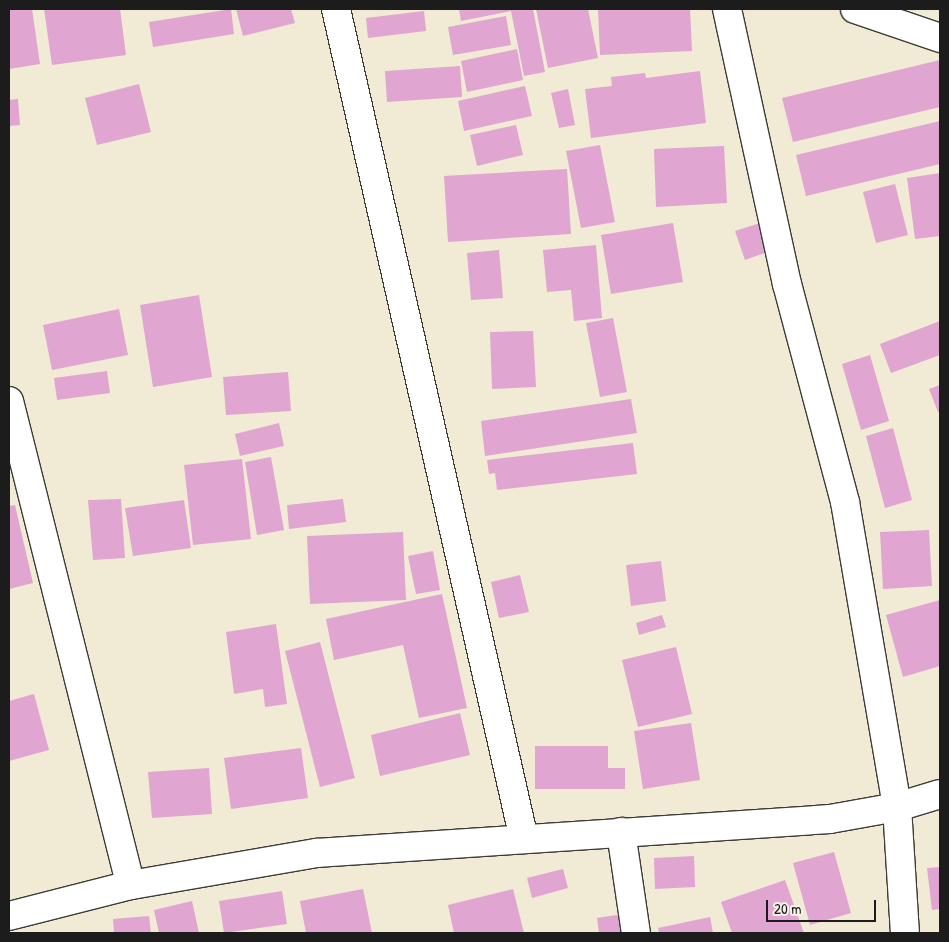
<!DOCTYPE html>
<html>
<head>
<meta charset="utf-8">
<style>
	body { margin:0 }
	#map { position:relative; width:949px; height:942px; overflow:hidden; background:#f1ebd5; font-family:"Patrick Hand",sans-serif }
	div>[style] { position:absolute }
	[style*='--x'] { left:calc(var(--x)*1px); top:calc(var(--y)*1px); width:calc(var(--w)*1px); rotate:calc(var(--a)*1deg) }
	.building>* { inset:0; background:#e0a5d1 }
	.roads { filter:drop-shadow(1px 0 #3c3b38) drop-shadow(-1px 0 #3c3b38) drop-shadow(0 1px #3c3b38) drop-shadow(0 -1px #3c3b38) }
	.street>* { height:28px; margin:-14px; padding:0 14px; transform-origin:14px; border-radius:14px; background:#fff }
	span { translate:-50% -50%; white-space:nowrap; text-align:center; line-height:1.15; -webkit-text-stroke:4px #f7f3e8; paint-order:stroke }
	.frame { position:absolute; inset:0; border:10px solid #1c1c1c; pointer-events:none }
	.scale { position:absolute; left:766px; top:900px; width:110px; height:22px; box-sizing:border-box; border:2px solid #1c1c1c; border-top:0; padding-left:6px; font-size:15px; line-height:18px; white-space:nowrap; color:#1c1c1c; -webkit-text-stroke:4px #f7f3e8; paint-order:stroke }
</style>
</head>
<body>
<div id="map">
	<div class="building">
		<i style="clip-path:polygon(9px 9px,32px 9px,40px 64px,9px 69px)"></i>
		<i style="clip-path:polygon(44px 9px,120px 9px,126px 55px,52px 65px)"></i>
		<i style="clip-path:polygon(231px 9px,234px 34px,153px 47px,149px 22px)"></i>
		<i style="clip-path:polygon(236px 9px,291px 9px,295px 23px,243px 36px)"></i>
		<i style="clip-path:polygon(459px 9px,533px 9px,545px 72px,524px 76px,511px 11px,461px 21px)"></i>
		<i style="clip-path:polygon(536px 9px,588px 9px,598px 58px,548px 68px)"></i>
		<i style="clip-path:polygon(598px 9px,690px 9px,692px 51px,600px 55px)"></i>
		<i style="clip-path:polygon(424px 11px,426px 31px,368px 38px,366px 18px)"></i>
		<i style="clip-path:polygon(506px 16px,511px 45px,453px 55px,448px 27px)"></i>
		<i style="clip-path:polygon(517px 49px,523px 80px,467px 92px,461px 61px)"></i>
		<i style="clip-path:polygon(940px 60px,940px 107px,793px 142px,782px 98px)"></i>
		<i style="clip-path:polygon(460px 66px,462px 97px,387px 102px,385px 71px)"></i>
		<i style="clip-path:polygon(700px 71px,706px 123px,591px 138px,585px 89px,612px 86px,611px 77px,645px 73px,646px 78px)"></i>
		<i style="clip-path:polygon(139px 84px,151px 132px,97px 145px,85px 98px)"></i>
		<i style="clip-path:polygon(525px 86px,532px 116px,464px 131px,458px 101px)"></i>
		<i style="clip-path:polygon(568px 89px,575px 125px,559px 128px,551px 93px)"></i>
		<i style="clip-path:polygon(18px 99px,20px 125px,9px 126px,9px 100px)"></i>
		<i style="clip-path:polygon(940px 121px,940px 164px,806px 196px,796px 155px)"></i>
		<i style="clip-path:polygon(516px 125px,523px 155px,477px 166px,470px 135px)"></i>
		<i style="clip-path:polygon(600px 145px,615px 222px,581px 228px,566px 151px)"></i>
		<i style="clip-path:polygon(724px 146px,727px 203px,656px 207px,654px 149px)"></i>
		<i style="clip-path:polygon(567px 169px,571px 234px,448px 242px,444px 176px)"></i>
		<i style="clip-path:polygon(940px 173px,940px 236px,915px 239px,907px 178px)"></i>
		<i style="clip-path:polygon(895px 184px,908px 235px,876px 243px,863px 192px)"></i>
		<i style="clip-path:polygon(673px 223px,683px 282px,611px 294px,601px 235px)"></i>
		<i style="clip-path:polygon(760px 223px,770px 251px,745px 260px,735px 231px)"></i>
		<i style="clip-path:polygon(596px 245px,602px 318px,574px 321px,571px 290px,547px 292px,543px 250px)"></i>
		<i style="clip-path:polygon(499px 250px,503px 298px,471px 300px,467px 253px)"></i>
		<i style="clip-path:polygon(199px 295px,212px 377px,153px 387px,140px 305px)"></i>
		<i style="clip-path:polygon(119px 309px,128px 355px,52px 370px,43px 325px)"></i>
		<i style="clip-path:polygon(613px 318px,627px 392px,600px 397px,586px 323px)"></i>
		<i style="clip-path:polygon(940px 321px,940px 355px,891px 373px,880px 344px)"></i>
		<i style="clip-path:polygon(533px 331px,536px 387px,492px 389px,490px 332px)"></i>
		<i style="clip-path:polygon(870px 355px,889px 421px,861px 430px,842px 364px)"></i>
		<i style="clip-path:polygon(107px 371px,110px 393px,57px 400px,54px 378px)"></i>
		<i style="clip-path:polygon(288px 372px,291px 411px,226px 415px,223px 377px)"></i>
		<i style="clip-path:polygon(940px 385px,940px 412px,938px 412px,929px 389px)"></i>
		<i style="clip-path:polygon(631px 399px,637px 433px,485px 456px,481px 421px)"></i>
		<i style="clip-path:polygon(279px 423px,284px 446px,240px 456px,235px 434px)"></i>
		<i style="clip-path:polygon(893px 428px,912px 500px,885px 508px,866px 436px)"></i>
		<i style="clip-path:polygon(633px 443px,637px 474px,497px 490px,495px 473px,489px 474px,487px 460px)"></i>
		<i style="clip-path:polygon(271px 457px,284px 530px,257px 535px,245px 462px)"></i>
		<i style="clip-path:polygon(242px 459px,251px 539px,193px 545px,184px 465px)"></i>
		<i style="clip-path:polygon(121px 499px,125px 558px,93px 560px,88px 500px)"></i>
		<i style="clip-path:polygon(343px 499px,346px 522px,289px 529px,287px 505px)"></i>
		<i style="clip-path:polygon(184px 500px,191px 548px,133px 556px,125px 508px)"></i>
		<i style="clip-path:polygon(15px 505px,33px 583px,9px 589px,9px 506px)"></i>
		<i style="clip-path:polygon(929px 530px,932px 586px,883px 589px,880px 532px)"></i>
		<i style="clip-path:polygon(403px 532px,406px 600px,310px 604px,307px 536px)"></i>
		<i style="clip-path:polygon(433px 551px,440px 590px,416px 594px,408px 556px)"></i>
		<i style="clip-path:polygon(661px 561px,666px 601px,631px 606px,626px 565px)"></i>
		<i style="clip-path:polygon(520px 575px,529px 612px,499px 618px,491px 582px)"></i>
		<i style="clip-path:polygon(442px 594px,467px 708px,419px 718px,403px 645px,334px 660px,326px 619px)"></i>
		<i style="clip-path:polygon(940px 600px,940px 666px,903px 677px,886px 615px)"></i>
		<i style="clip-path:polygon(662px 615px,666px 627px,639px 635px,636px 623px)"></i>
		<i style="clip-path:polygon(276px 624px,287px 704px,265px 707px,263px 689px,234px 694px,226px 632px)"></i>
		<i style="clip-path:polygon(320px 642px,355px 778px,320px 787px,285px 651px)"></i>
		<i style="clip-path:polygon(676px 647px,692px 714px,638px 727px,622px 660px)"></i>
		<i style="clip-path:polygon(34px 694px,49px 750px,9px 761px,9px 701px)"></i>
		<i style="clip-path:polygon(460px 713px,470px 755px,380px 776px,371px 735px)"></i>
		<i style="clip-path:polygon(691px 723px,700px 780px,643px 789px,634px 731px)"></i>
		<i style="clip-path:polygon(535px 746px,608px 746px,608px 768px,625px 768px,625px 789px,535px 789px)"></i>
		<i style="clip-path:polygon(301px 748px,308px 798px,231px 809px,224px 758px)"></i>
		<i style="clip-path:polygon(209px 768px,212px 814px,152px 818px,148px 772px)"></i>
		<i style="clip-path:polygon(834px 852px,851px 913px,810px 925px,793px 863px)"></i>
		<i style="clip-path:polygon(694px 856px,695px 887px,655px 889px,654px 858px)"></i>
		<i style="clip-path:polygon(940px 867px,940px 909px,932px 910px,927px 868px)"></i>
		<i style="clip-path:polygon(563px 869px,568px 888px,532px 898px,527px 878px)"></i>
		<i style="clip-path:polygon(785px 880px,804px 933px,732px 933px,721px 902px)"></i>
		<i style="clip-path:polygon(363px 889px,372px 933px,306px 933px,300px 901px)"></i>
		<i style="clip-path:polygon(513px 889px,524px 933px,454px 933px,448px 905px)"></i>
		<i style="clip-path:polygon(282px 891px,287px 924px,224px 933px,219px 901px)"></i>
		<i style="clip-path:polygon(192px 901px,199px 933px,159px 933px,154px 910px)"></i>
		<i style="clip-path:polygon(623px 914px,626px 933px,599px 933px,597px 918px)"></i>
		<i style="clip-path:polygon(149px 916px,151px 933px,114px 933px,113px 919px)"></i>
		<i style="clip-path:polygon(710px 917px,713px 933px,659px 933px,658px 928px)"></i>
	</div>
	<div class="roads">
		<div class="street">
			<i style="--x:336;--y:9;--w:851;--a:77.24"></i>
			<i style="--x:727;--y:9;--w:281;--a:77.7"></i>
			<i style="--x:787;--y:284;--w:226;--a:75.1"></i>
			<i style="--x:845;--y:502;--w:309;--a:80.3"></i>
			<i style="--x:897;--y:807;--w:126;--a:86.4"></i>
			<i style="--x:855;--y:9;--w:90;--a:18.8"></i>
			<i style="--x:9;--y:401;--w:499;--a:75.9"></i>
			<i style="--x:621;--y:832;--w:102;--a:81.6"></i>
			<i style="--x:9;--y:916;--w:126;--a:-14.3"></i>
			<i style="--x:131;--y:885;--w:188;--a:-9.8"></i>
			<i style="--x:316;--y:853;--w:515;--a:-3.78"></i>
			<i style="--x:830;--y:819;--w:68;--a:-10.2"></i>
			<i style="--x:897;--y:807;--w:45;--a:-16.8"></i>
		</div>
	</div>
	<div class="frame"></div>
	<div class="scale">20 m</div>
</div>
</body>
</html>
